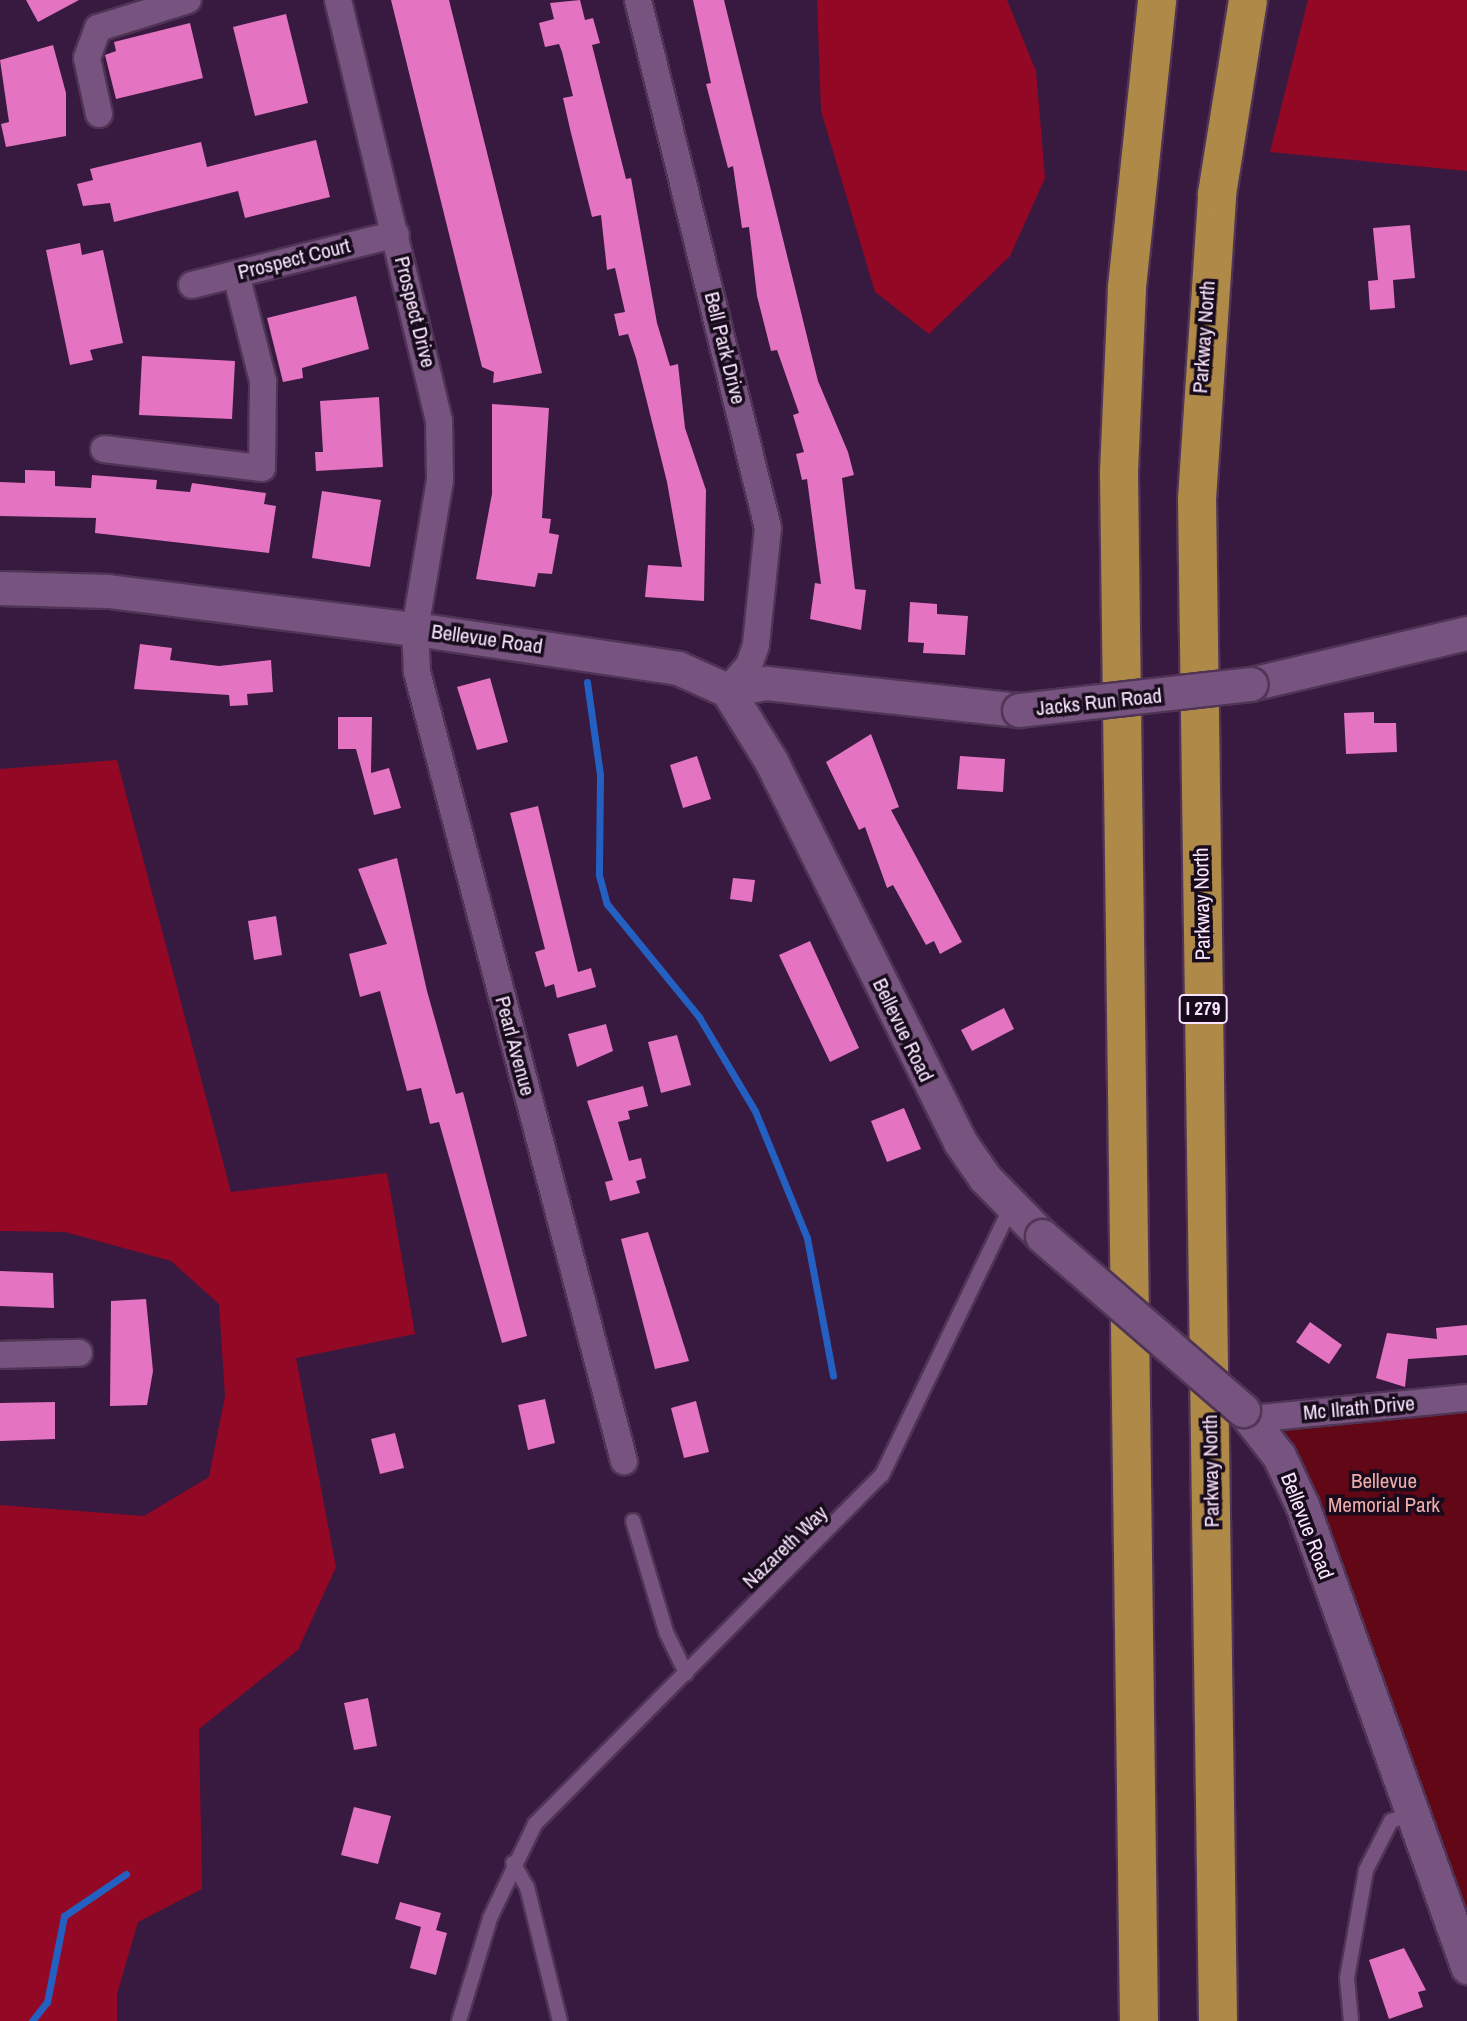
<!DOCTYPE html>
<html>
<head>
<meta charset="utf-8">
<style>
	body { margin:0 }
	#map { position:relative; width:1467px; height:2021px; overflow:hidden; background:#38193f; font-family:"Archivo Narrow",sans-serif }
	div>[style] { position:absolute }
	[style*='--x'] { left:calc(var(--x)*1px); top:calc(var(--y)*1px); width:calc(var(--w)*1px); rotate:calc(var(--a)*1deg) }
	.green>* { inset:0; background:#610716 }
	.forest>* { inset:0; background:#930825 }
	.stream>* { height:7px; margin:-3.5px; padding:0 3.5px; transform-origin:3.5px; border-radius:3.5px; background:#2460c1 }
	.building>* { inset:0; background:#e474c2 }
	.roads { filter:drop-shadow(2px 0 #4f3455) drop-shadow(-2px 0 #4f3455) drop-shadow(0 2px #4f3455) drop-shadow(0 -2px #4f3455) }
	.service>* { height:14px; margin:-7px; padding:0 7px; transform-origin:7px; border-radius:7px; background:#77547f }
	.minor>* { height:26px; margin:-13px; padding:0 13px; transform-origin:13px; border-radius:13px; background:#77547f }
	.tertiary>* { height:33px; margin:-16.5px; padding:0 16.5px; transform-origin:16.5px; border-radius:16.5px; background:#77547f }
	.motorway>* { height:38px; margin:-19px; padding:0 19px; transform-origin:19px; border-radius:19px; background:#af8948 }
	.bridges { filter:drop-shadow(2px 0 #4f3455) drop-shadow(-2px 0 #4f3455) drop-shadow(0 2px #4f3455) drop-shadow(0 -2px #4f3455) }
	.tertiary-bridge>* { height:33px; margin:-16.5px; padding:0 16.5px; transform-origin:16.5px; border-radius:16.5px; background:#77547f }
	span { translate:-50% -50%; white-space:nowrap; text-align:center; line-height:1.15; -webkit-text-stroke:7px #180b1b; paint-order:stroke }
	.shield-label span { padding:2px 5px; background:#180b1b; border:2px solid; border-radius:5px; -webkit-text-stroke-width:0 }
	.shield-label { font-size:19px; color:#f9e5fe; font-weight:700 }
	.street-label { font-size:21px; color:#f9e5fe }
	.park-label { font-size:21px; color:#eeacab }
</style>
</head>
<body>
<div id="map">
	<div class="green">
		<i style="clip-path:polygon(1467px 1404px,1467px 1967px,1251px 1419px)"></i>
	</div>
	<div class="forest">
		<i style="clip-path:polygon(817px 0,1007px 0,1036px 71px,1045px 178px,1010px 256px,929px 334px,875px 292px,821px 111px)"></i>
		<i style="clip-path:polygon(1308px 0,1467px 0,1467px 171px,1270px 152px)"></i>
		<i style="clip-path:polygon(117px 760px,231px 1192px,387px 1173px,415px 1334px,296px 1358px,336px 1567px,298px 1650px,199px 1729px,202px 1889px,138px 1922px,117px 1994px,117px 2021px,0 2021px,0 1505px,144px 1516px,209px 1477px,225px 1396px,219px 1304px,171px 1261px,65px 1232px,0 1231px,0 769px)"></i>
	</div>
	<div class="stream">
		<i style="--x:587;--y:682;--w:94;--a:82"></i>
		<i style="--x:600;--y:775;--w:100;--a:90.6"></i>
		<i style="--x:599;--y:875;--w:30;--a:75"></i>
		<i style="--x:607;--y:904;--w:146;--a:50.8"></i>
		<i style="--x:699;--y:1017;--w:109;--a:59.2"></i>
		<i style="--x:755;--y:1111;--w:137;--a:67.7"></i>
		<i style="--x:807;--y:1238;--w:140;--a:79.3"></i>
		<i style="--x:32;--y:2021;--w:24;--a:-52"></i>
		<i style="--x:47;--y:2002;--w:88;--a:-78.8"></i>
		<i style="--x:64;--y:1916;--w:75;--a:-34.1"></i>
	</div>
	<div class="building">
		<i style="clip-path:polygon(26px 0,79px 0,38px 22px)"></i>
		<i style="clip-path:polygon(391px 0,449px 0,542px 373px,493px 383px,494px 372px,482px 367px)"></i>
		<i style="clip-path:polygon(580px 0,585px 20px,593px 18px,600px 43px,592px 45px,626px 179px,631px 178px,657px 323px,670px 366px,678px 364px,685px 428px,706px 490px,704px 601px,645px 597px,648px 565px,682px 567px,667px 482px,636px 358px,628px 334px,619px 336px,614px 314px,625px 312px,615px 268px,607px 270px,601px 215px,592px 217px,570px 129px,563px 98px,573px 96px,562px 52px,559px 44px,545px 47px,539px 23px,554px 19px,550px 3px)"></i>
		<i style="clip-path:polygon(693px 0,724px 0,818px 381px,848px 452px,854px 475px,842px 478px,855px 589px,866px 590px,861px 630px,810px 619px,815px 583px,821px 584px,807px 479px,802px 480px,796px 454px,804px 452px,793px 415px,799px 413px,777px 350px,771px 351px,757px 296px,749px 227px,742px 228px,733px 166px,728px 168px,706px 84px,711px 83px)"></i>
		<i style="clip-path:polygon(286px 14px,308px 103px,255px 116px,233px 27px)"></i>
		<i style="clip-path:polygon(190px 23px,203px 78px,116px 99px,105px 55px,116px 51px,114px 42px)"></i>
		<i style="clip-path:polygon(53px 45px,66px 93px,66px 136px,6px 147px,1px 124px,9px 122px,0 60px)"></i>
		<i style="clip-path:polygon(316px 140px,330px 197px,245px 218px,238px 191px,114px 222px,110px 203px,83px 206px,77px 184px,93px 180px,90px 169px,201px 142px,207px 167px)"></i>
		<i style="clip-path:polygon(1410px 225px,1415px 278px,1393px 280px,1395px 308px,1370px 310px,1368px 281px,1378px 280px,1373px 228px)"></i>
		<i style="clip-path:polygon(80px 243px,82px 255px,103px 250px,123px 343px,90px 350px,93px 360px,70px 365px,46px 250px)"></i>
		<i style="clip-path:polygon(356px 296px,369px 349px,302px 368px,303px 378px,283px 382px,267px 318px)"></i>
		<i style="clip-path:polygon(142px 356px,235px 361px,232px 419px,139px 415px)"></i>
		<i style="clip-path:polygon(379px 397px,383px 467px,316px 471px,315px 452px,323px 452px,320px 401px)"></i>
		<i style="clip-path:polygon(492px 404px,549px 408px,542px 518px,551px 519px,549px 533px,559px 535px,552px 574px,538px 573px,535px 587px,476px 579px,492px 494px)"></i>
		<i style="clip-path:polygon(25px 470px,55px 471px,55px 486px,91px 488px,92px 475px,157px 480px,156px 489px,190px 492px,192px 483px,266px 493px,264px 504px,276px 506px,269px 553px,95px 533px,96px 518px,0 516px,0 482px,25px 483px)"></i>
		<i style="clip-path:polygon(322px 491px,381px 500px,370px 567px,312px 558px)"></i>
		<i style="clip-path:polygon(910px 602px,937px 604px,937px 614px,968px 616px,965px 655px,923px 653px,924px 643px,908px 642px)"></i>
		<i style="clip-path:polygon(140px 644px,172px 648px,170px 660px,219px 666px,271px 660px,273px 692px,247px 694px,248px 705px,230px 706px,229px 695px,134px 689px)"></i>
		<i style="clip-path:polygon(490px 678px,508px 742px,477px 750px,457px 687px)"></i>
		<i style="clip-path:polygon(1374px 712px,1374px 723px,1396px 723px,1397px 752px,1346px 754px,1344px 713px)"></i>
		<i style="clip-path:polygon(338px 717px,372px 717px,371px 773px,389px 768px,401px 808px,374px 815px,356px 749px,338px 749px)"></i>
		<i style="clip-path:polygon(871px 734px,899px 807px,891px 810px,962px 942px,940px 954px,934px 941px,926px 945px,893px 885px,887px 888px,865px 827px,859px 830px,826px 762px)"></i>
		<i style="clip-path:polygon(697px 756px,711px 799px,683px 808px,670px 765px)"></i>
		<i style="clip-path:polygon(960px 756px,1005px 759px,1003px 792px,957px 789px)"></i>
		<i style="clip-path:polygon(538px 806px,578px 972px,591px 968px,596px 987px,557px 998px,554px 984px,545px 987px,535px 952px,545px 949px,510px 813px)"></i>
		<i style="clip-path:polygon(397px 858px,427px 991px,456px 1094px,463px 1092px,527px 1336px,502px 1343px,439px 1122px,430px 1124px,421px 1088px,407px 1091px,380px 991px,360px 997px,349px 954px,387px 944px,358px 869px)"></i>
		<i style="clip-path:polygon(733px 878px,755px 880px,752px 902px,730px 899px)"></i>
		<i style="clip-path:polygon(276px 916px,282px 955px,254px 960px,248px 921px)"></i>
		<i style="clip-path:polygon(810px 941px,859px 1048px,830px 1062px,779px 955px)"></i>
		<i style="clip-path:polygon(1004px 1008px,1014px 1029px,972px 1051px,961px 1030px)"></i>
		<i style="clip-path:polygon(606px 1024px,613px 1051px,577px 1067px,568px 1034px)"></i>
		<i style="clip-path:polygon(677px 1035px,691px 1085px,661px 1093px,648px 1042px)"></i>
		<i style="clip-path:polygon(643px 1086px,648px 1106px,628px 1111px,630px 1119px,618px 1122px,629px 1161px,641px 1158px,646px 1178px,636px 1181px,640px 1193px,610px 1201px,605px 1182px,613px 1180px,587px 1101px)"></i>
		<i style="clip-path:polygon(904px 1108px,921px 1149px,887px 1162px,871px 1121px)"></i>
		<i style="clip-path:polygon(648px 1232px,689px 1361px,655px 1369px,621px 1239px)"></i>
		<i style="clip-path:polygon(0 1271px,53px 1273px,54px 1308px,0 1306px)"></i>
		<i style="clip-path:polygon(146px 1299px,153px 1371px,147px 1405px,110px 1406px,111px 1301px)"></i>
		<i style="clip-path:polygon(1310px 1322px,1342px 1345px,1329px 1364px,1296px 1342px)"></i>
		<i style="clip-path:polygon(1467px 1325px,1467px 1355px,1408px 1359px,1405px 1387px,1376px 1378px,1387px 1333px,1437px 1339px,1436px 1328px)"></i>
		<i style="clip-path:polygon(545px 1399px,555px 1443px,528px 1450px,518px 1405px)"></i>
		<i style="clip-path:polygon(696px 1401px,709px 1452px,684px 1458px,671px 1408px)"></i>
		<i style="clip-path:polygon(55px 1402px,55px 1439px,0 1441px,0 1403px)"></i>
		<i style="clip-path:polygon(395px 1433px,404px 1468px,380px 1474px,371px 1439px)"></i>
		<i style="clip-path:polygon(368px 1698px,377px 1746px,354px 1750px,344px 1703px)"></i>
		<i style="clip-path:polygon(354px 1807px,391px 1816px,378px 1864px,341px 1855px)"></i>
		<i style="clip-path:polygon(400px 1902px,441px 1913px,436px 1930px,447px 1933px,436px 1975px,410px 1968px,421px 1927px,395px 1919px)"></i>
		<i style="clip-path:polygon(1404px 1948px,1426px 1990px,1418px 1992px,1423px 2007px,1389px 2019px,1369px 1960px)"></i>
	</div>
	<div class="roads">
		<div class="service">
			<i style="--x:633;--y:1521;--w:116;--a:73.4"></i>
			<i style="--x:666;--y:1632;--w:46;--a:64"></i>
			<i style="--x:513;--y:1863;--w:28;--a:60"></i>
			<i style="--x:527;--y:1887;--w:138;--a:76.2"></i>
			<i style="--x:459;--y:2021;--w:108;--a:-73.2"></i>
			<i style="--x:490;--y:1918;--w:104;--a:-64.4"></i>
			<i style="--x:535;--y:1824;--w:492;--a:-45.2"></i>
			<i style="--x:882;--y:1475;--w:297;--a:-64.3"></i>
			<i style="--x:1351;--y:2021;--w:43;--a:-95.3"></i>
			<i style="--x:1347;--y:1978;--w:110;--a:-80"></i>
			<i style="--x:1366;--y:1870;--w:55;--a:-63"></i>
			<i style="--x:1391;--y:1821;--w:22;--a:-18"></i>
		</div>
		<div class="minor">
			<i style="--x:338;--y:0;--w:433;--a:76.5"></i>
			<i style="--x:439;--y:421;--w:59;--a:89"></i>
			<i style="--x:440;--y:480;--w:151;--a:99.5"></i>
			<i style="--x:415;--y:629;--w:43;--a:87.3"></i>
			<i style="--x:417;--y:672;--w:816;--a:75.3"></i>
			<i style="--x:638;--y:0;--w:544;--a:76.17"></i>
			<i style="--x:768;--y:528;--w:118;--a:95.9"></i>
			<i style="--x:756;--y:645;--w:21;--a:109"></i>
			<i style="--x:749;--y:665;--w:33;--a:131"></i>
			<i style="--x:99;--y:114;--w:57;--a:-102.1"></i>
			<i style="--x:87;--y:58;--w:32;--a:-70"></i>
			<i style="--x:98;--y:28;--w:94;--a:-17.3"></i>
			<i style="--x:192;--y:285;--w:210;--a:-14"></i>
			<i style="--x:104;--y:449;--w:159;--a:6.9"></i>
			<i style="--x:262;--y:468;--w:87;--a:-89.3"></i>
			<i style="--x:263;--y:381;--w:110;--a:-104.2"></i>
			<i style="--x:0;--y:1355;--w:79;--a:-1.5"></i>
			<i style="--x:1251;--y:1419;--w:217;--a:-5.6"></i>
		</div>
		<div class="tertiary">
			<i style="--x:0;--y:588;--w:108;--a:1.6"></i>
			<i style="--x:108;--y:591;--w:309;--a:7.1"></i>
			<i style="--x:415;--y:629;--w:266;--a:8.4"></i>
			<i style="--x:678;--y:668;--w:54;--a:24.2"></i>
			<i style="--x:727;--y:690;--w:84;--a:58.2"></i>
			<i style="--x:771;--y:761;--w:425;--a:63.6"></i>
			<i style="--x:960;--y:1142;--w:44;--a:55.2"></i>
			<i style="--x:985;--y:1178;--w:81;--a:45.5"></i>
			<i style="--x:1251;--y:684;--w:222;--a:-13.3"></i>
			<i style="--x:727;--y:690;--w:40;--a:-10"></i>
			<i style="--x:766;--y:683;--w:254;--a:6.1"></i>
			<i style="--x:1243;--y:1410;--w:58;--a:52"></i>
			<i style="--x:1279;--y:1456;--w:54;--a:64.9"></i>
			<i style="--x:1302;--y:1505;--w:491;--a:70.3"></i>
		</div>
		<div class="motorway">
			<i style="--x:1139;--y:2021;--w:1549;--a:-90.74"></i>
			<i style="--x:1119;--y:472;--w:185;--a:-87.5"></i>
			<i style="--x:1127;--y:287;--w:289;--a:-84"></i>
			<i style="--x:1218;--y:2021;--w:1522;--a:-90.79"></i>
			<i style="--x:1197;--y:499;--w:306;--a:-86.2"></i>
			<i style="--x:1217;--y:194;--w:196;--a:-80.9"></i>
		</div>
	</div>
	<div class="bridges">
		<div class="tertiary-bridge">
			<i style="--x:1019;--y:710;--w:233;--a:-6.4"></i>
			<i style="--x:1042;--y:1236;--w:266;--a:40.9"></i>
		</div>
	</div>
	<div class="shield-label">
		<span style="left:1203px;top:1009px">I 279</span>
	</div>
	<div class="street-label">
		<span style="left:294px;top:259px;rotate:-14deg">Prospect Court</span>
		<span style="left:415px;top:312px;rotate:76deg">Prospect Drive</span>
		<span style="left:1204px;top:337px;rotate:-86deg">Parkway North</span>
		<span style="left:725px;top:348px;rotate:76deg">Bell Park Drive</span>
		<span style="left:487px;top:639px;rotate:8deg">Bellevue Road</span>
		<span style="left:1099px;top:702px;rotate:-6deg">Jacks Run Road</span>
		<span style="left:1202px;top:904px;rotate:-91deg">Parkway North</span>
		<span style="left:903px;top:1030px;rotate:64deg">Bellevue Road</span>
		<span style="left:515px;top:1046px;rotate:75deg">Pearl Avenue</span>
		<span style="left:1359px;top:1408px;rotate:-5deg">Mc Ilrath Drive</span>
		<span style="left:1211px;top:1471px;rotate:-91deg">Parkway North</span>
		<span style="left:1307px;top:1526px;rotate:69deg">Bellevue Road</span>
		<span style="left:785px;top:1547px;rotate:-44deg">Nazareth Way</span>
	</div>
	<div class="park-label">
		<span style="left:1384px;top:1493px">Bellevue<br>Memorial Park</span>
	</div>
</div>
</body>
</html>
